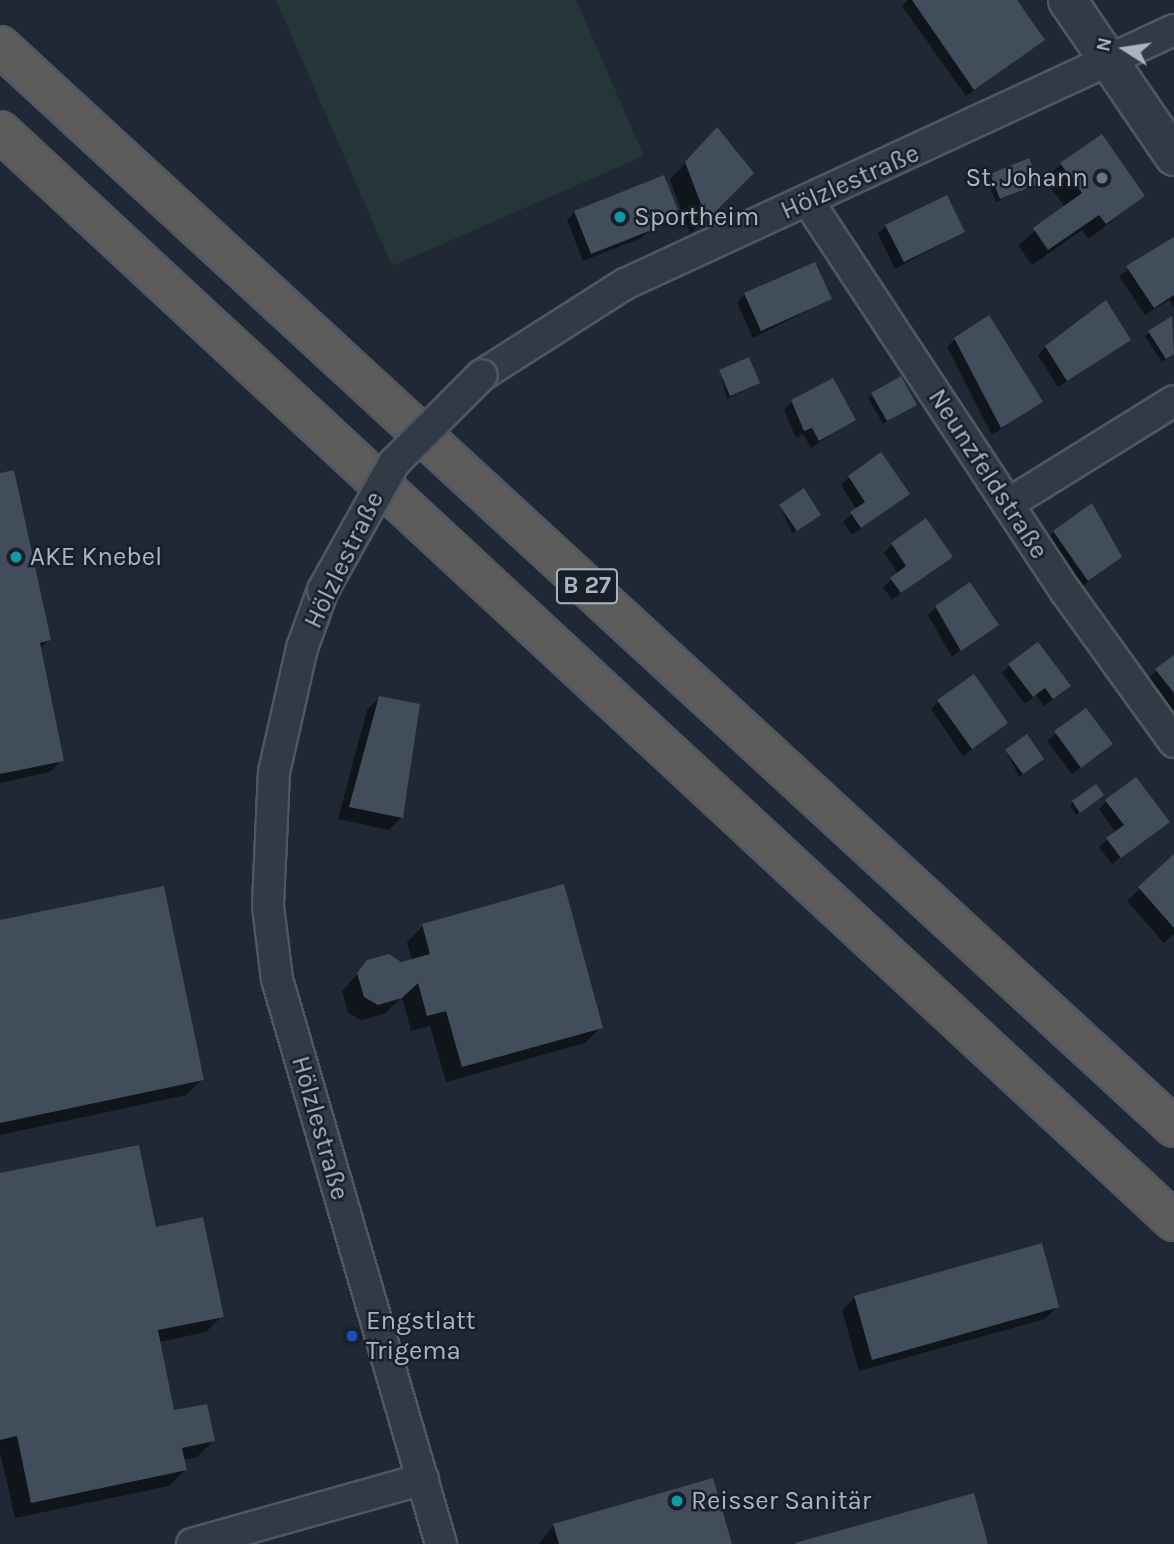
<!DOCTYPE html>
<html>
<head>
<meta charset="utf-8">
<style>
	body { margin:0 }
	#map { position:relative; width:1174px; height:1544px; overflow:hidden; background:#1f2834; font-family:Karla,sans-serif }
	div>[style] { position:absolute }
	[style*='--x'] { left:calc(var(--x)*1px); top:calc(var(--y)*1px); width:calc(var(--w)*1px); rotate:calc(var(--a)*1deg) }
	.green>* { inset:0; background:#243637 }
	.shadow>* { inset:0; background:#0007 }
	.building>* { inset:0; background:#424d5c }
	.roads { filter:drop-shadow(2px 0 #505763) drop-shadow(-2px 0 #505763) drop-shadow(0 2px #505763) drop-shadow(0 -2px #505763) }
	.minor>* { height:30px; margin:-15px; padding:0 15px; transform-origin:15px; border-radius:15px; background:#323a45 }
	.tertiary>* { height:37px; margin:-18.5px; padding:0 18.5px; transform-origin:18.5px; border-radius:18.5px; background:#323a45 }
	.trunk>* { height:38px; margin:-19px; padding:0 19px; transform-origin:19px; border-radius:19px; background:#5d5c5a }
	.bridges { filter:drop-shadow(2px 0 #505763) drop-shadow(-2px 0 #505763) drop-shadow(0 2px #505763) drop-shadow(0 -2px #505763) }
	.minor-bridge>* { height:30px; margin:-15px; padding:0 15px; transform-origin:15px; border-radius:15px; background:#323a45 }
	.dots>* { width:19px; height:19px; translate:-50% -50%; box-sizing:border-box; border:4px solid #181f29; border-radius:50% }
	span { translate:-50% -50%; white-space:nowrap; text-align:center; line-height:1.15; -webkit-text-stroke:5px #181f29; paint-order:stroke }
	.shield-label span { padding:2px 5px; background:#181f29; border:2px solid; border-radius:5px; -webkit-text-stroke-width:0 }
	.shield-label { font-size:24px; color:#acb4c2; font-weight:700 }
	.poi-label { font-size:26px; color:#acb4c2 }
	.right { translate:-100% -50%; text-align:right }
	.left { translate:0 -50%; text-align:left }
	.street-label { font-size:26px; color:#acb4c2 }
	.north { position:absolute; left:1090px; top:14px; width:70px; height:70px; -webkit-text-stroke:5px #181f29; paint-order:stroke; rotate:282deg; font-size:19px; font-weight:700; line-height:28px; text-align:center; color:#acb4c2 }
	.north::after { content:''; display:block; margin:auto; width:24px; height:32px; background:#acb4c2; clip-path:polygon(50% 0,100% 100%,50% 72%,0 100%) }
</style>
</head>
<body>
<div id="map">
	<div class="green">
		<i style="clip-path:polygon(276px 0,576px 0,644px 156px,392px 266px)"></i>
	</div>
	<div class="shadow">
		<i style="clip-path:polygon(908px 0,1015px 0,1043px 40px,966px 96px,902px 6px)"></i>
		<i style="clip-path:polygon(701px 145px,751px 173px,690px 234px,670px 180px)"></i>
		<i style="clip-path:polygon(1028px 160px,1038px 182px,996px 202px,987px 179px)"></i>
		<i style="clip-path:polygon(1061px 164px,1143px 196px,1089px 239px,1082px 230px,1032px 265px,1018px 245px,1065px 207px,1045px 180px)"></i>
		<i style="clip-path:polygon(676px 210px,641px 238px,583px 261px,567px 220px,575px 212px)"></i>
		<i style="clip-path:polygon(886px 226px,963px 232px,895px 269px,878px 234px)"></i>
		<i style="clip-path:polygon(1174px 241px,1174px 308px,1169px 300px,1145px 315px,1119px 276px)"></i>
		<i style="clip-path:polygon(745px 294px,830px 299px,753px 338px,737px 302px)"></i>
		<i style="clip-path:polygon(1171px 318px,1174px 353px,1162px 362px,1145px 336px)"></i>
		<i style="clip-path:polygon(955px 339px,1041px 401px,992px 435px,947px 347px)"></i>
		<i style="clip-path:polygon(1129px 340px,1058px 387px,1038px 355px,1046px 347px)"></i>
		<i style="clip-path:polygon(720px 371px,758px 383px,727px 399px)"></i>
		<i style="clip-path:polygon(900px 378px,915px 404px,883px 424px,868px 398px)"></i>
		<i style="clip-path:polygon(792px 402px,854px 420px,811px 448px,803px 434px,796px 438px,784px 410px)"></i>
		<i style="clip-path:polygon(0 475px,49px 640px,39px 649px,62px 760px,50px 772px,0 783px)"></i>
		<i style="clip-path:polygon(849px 477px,908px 494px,852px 535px,843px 522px,857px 510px,841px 485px)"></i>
		<i style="clip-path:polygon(780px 506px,815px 518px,792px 533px)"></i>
		<i style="clip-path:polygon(926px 521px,951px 557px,892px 600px,883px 587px,898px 574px,884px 552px)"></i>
		<i style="clip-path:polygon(1054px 532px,1120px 557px,1080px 588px,1046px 540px)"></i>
		<i style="clip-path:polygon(936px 607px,996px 624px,952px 657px,928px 615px)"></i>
		<i style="clip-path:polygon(1174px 657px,1174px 711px,1148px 678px)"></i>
		<i style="clip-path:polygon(1010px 665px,1060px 694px,1044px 706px,1036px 695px,1025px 704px,1002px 673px)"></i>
		<i style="clip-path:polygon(379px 698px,402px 785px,408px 787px,402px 817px,389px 830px,338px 819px,367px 710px)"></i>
		<i style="clip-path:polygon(939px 701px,1006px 723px,963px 756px,931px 709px)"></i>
		<i style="clip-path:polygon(1085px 710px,1103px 752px,1072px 774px,1047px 741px)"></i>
		<i style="clip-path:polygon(1006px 751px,1038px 762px,1019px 777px)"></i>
		<i style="clip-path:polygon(1098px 798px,1076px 815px,1070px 806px,1073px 802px)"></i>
		<i style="clip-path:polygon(1107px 801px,1167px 822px,1112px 864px,1099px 847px,1116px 833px,1099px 809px)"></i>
		<i style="clip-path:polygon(1174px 855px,1174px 934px,1164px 943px,1127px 901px)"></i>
		<i style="clip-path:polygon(0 922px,203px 1079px,186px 1095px,0 1135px)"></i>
		<i style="clip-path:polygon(423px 926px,601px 1027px,585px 1043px,446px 1082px,430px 1026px,411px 1031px,402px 997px,384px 1014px,361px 1020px,348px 1013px,342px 991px,368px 962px,412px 961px,407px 942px)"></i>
		<i style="clip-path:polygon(0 1175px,154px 1229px,222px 1316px,206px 1332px,159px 1342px,173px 1412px,213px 1441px,197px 1457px,183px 1460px,185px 1470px,169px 1486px,15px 1518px,0 1452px)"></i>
		<i style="clip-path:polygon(855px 1297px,1057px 1307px,1045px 1319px,859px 1371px,842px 1310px)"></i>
		<i style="clip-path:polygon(554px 1525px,730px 1544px,539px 1544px)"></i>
	</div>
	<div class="building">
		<i style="clip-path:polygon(912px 0,1017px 0,1045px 40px,974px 90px)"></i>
		<i style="clip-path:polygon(717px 127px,754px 173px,707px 220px,685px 162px)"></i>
		<i style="clip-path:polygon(1102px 134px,1145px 196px,1106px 224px,1099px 215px,1048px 250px,1033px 228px,1082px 193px,1060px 163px)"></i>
		<i style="clip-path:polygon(1029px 158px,1040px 183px,1000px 199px,990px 174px)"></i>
		<i style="clip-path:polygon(664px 175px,678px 210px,649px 222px,652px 230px,591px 254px,574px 211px)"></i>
		<i style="clip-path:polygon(947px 195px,965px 232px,904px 262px,885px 225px)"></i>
		<i style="clip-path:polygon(1174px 237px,1174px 295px,1154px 308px,1126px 266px)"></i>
		<i style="clip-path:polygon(815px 262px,832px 299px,761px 331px,744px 293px)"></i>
		<i style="clip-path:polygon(1106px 300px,1131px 340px,1067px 381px,1045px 346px)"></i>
		<i style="clip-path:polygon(989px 315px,1043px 402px,1001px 428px,954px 338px)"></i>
		<i style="clip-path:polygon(1172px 316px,1174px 354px,1166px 359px,1148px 331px)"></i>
		<i style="clip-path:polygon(749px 357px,760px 383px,730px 396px,719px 370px)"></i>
		<i style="clip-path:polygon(901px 376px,917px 405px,887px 421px,871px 393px)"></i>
		<i style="clip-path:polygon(833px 378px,856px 420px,819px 441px,812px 428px,804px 431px,791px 400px)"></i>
		<i style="clip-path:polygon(881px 452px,910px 494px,861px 528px,850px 512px,865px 502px,848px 476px)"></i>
		<i style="clip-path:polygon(14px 470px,51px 640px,40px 643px,64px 761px,0 774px,0 473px)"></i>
		<i style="clip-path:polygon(804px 488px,821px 515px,797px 531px,779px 505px)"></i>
		<i style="clip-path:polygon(1092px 503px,1122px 557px,1088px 581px,1053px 531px)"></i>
		<i style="clip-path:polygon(926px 518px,953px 557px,901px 593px,890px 578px,906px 566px,891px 543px)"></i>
		<i style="clip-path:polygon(970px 582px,999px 625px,961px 651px,935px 606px)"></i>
		<i style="clip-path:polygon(1038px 642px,1071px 686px,1053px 699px,1045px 688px,1033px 697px,1008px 664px)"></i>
		<i style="clip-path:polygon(1174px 655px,1174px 693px,1155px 669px)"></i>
		<i style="clip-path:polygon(974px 674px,1008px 723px,972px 749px,937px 700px)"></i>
		<i style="clip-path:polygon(379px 696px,420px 704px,403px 818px,349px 807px)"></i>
		<i style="clip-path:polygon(1086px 708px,1113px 744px,1081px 768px,1054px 731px)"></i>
		<i style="clip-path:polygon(1027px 734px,1044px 759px,1023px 774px,1005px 750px)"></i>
		<i style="clip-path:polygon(1136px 777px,1170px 822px,1121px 858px,1106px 838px,1124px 825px,1105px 800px)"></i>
		<i style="clip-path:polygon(1096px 784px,1104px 795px,1080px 813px,1072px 801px)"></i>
		<i style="clip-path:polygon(1174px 854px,1174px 928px,1138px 887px)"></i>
		<i style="clip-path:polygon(564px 884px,603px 1028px,462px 1067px,446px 1011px,427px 1016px,418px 983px,402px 998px,378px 1005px,364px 997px,357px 973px,367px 960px,389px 954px,401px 962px,430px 954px,422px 924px)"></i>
		<i style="clip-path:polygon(164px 886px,204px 1080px,0 1123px,0 920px)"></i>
		<i style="clip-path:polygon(139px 1145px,156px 1227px,203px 1217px,224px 1317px,158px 1330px,174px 1410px,207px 1404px,215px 1441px,182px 1448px,187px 1470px,31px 1503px,17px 1436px,0 1440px,0 1173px)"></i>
		<i style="clip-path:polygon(1042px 1243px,1059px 1307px,872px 1360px,854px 1296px)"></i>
		<i style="clip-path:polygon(713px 1478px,732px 1544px,559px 1544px,553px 1524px)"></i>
		<i style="clip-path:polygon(974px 1493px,988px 1544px,795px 1544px,795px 1543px)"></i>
	</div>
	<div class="roads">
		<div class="minor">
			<i style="--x:808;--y:201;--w:468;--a:56.6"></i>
			<i style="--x:1066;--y:592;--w:185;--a:54.2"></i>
			<i style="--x:482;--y:375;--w:169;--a:-32.5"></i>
			<i style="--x:625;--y:284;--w:605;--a:-24.83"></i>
			<i style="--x:1008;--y:504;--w:195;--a:-31.8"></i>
			<i style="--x:323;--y:590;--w:62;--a:109.9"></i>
			<i style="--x:302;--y:648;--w:127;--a:102.7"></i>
			<i style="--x:274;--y:772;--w:134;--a:92.6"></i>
			<i style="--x:268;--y:906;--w:74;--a:83"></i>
			<i style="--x:277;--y:979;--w:588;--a:73.81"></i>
			<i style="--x:192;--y:1544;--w:240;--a:-15.7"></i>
		</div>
		<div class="tertiary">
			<i style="--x:1067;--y:0;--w:189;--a:55.6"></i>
		</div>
		<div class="trunk">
			<i style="--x:0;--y:46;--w:1596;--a:42.64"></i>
			<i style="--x:0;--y:131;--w:1602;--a:42.88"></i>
		</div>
	</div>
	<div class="bridges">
		<div class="minor-bridge">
			<i style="--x:323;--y:590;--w:145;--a:-60.8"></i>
			<i style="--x:394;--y:463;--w:124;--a:-45"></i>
		</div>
	</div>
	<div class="dots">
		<i style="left:1102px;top:178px;background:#6b7280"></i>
		<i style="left:620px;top:217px;background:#0f9aa8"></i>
		<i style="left:16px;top:557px;background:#0f9aa8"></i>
		<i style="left:352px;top:1336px;background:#1a4fb4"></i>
		<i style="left:677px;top:1501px;background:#0f9aa8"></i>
	</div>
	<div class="shield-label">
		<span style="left:587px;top:586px">B 27</span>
	</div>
	<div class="poi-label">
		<span class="right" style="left:1088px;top:178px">St. Johann</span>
		<span class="left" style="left:634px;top:217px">Sportheim</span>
		<span class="left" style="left:30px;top:557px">AKE Knebel</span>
		<span class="left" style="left:366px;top:1336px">Engstlatt<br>Trigema</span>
		<span class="left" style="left:691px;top:1501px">Reisser Sanitär</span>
	</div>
	<div class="street-label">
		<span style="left:850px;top:182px;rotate:-24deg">Hölzlestraße</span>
		<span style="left:988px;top:474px;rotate:57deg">Neunzfeldstraße</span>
		<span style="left:344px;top:560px;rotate:-64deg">Hölzlestraße</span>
		<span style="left:320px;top:1128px;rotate:74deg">Hölzlestraße</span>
	</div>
	<div class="north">N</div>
</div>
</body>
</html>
